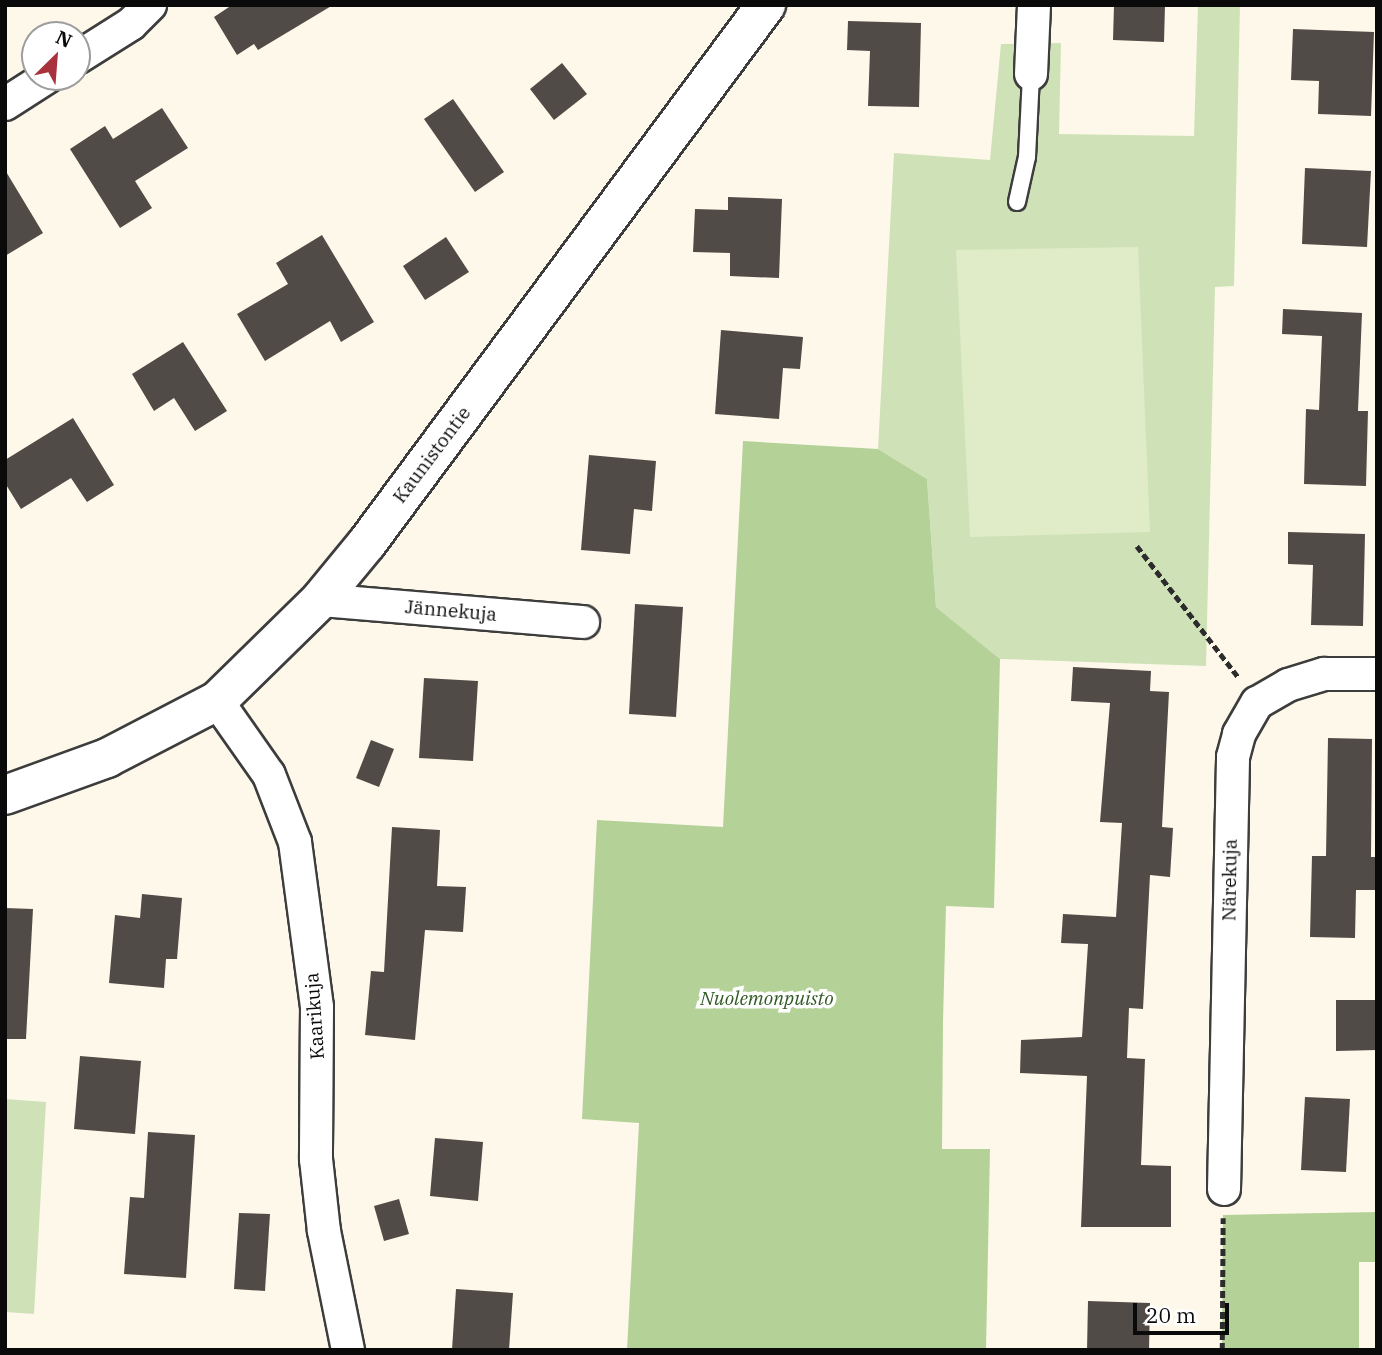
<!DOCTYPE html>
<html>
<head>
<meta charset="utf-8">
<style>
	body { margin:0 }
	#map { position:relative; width:1382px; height:1355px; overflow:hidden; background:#fdf8e9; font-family:"IBM Plex Serif",serif }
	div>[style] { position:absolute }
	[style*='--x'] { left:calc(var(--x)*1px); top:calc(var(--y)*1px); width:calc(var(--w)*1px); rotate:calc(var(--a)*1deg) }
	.green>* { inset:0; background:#cfe2b7 }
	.forest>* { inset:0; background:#b4d198 }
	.pitch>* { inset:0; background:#e0ebc8 }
	.building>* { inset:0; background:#514b47 }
	.path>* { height:4.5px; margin-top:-2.25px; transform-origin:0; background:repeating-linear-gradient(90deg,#2c2c2c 0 7px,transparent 0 10.5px) }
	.roads { filter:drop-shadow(2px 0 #3d3d3d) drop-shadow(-2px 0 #3d3d3d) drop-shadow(0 2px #3d3d3d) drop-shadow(0 -2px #3d3d3d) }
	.service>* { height:16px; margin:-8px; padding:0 8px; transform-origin:8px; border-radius:8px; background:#fff }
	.minor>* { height:32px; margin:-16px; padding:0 16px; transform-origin:16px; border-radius:16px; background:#fff }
	.tertiary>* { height:38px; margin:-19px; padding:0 19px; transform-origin:19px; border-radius:19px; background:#fff }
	span { translate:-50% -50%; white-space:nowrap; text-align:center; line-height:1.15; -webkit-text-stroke:7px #fff; paint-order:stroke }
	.street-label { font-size:19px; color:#0a0a0a }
	.park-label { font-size:19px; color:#305923; font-style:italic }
	.frame { position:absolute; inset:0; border:7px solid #0a0a0a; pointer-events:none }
	.north { position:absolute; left:21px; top:21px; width:70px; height:70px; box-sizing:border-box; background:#fff; border:2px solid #9d9d9d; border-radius:50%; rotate:25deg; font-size:19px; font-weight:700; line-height:28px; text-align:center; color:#0a0a0a }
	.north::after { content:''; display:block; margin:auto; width:24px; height:32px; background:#a9333d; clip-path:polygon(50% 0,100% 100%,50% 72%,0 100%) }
	.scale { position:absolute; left:1133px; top:1303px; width:96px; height:32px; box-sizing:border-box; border:4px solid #0a0a0a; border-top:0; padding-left:9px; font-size:21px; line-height:24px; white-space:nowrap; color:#0a0a0a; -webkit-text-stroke:5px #fff; paint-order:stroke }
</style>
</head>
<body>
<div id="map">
	<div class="green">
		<i style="clip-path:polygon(1198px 5px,1240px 5px,1234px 286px,1215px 287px,1206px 666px,1000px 659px,936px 607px,927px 479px,878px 449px,894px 153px,990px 160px,1001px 44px,1061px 43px,1059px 134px,1194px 136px)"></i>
		<i style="clip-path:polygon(5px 1099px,46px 1102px,34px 1314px,5px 1312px)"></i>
	</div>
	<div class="forest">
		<i style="clip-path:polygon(743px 441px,878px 449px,927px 479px,936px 607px,1000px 659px,994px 908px,946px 906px,943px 1022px,942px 1149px,990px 1149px,986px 1350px,627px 1350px,639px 1123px,582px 1119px,597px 820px,723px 827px)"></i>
		<i style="clip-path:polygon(1377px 1212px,1377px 1262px,1359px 1262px,1359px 1350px,1222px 1350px,1223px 1215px)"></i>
	</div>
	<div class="pitch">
		<i style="clip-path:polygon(1138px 247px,1150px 532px,970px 537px,956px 250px)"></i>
	</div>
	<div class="building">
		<i style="clip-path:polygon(232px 5px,333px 5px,258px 50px,254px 44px,237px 55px,214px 17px)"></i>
		<i style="clip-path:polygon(1114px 5px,1165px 5px,1164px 42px,1113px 40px)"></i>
		<i style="clip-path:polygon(848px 21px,921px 23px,919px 107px,868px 106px,870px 51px,847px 50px)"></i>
		<i style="clip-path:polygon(1293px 29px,1374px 32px,1371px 116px,1318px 114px,1319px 81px,1291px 80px)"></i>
		<i style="clip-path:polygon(562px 63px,587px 94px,554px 120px,530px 89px)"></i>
		<i style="clip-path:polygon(453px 99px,504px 172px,475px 192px,424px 119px)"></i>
		<i style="clip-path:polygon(162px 108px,188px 148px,135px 181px,152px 208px,120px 228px,70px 149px,105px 126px,113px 139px)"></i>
		<i style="clip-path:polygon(1305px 168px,1371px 171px,1367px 247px,1302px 244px)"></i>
		<i style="clip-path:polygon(5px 170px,43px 233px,5px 256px)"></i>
		<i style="clip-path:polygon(728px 197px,782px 199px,779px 278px,730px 276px,730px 253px,693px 252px,695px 209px,728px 210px)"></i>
		<i style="clip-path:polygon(322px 235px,374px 322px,341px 342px,330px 321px,265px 361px,237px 314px,288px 284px,276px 263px)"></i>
		<i style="clip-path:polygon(446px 237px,469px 272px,425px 300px,403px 266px)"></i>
		<i style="clip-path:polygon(1283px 309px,1362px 313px,1358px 411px,1368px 411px,1366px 486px,1304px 484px,1306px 409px,1319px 410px,1322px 336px,1282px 334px)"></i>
		<i style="clip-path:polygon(721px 330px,803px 337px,800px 369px,783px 368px,779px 419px,715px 414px)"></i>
		<i style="clip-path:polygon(183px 342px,227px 411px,195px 431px,174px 398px,154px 411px,132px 374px)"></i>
		<i style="clip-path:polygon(73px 418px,114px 485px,87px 502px,71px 478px,21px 509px,5px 483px,5px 460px)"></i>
		<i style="clip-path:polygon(589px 455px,656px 461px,652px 511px,634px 509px,630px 554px,581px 550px)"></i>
		<i style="clip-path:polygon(1288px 532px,1365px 534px,1363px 626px,1311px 625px,1313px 565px,1288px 564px)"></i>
		<i style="clip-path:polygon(635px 604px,683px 607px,676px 717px,629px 714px)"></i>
		<i style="clip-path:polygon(1073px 667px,1151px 671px,1150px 691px,1169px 692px,1162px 827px,1173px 828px,1170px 877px,1150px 875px,1143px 1009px,1129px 1008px,1127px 1058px,1145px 1059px,1141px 1165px,1171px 1166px,1171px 1227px,1081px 1227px,1087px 1076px,1020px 1073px,1021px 1040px,1082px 1037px,1088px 944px,1061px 943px,1063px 914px,1116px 917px,1122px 823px,1100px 822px,1110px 703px,1071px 701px)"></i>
		<i style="clip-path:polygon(424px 678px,478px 681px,473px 761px,419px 758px)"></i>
		<i style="clip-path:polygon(1328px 738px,1372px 739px,1371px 857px,1377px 857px,1377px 890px,1356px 890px,1355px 938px,1310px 937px,1312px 856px,1326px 856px)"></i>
		<i style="clip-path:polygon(371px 740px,394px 749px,379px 787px,356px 778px)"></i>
		<i style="clip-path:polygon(392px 827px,440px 830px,437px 886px,466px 887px,463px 932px,425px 930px,415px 1040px,365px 1035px,371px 971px,384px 972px)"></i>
		<i style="clip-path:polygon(142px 894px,182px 898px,177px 959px,166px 959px,164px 988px,109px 983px,115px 915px,140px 918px)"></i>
		<i style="clip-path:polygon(5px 908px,33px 909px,26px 1039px,5px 1039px)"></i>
		<i style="clip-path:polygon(1336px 1000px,1377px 1000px,1377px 1050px,1336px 1051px)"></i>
		<i style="clip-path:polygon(80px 1056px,141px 1061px,135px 1134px,74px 1129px)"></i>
		<i style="clip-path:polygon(1305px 1097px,1350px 1099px,1346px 1172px,1301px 1170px)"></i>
		<i style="clip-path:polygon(148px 1132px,195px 1135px,186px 1278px,124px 1274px,130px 1197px,144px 1198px)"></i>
		<i style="clip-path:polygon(435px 1138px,483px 1142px,478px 1201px,430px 1196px)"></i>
		<i style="clip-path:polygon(399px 1199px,409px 1234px,384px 1241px,374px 1206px)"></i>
		<i style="clip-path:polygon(239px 1213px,270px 1214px,265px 1291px,234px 1289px)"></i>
		<i style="clip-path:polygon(456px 1289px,513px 1293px,509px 1350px,452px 1350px)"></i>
		<i style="clip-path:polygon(1088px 1301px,1150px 1303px,1149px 1350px,1087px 1350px)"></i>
	</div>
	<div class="path">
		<i style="--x:1137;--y:546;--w:167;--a:52.3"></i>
		<i style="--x:1222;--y:1350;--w:132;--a:-89.6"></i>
	</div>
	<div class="roads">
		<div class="service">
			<i style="--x:1017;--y:202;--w:46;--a:-77.5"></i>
			<i style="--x:1027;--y:157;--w:83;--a:-87.2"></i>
		</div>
		<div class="minor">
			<i style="--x:77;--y:58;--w:64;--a:-32.2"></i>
			<i style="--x:131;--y:24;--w:27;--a:-45"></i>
			<i style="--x:1031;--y:74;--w:69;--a:-87.5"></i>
			<i style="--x:5;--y:104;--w:50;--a:-32.7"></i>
			<i style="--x:320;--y:600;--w:264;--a:4.8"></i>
			<i style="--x:217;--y:701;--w:90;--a:54.9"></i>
			<i style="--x:269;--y:775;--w:72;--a:68.8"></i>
			<i style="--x:295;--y:842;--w:166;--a:82.4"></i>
			<i style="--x:317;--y:1007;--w:152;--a:90.4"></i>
			<i style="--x:316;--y:1159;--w:72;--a:83.7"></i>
			<i style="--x:324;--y:1231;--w:121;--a:78.6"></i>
			<i style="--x:1224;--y:1189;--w:432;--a:-88.8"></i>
			<i style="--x:1233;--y:757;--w:24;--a:-75"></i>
			<i style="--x:1239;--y:734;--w:36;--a:-60"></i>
			<i style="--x:1257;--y:703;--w:36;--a:-30"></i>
			<i style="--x:1288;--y:685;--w:38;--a:-17"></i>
			<i style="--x:1324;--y:674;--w:53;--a:0"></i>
		</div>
		<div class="tertiary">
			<i style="--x:5;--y:795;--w:109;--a:-19.9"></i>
			<i style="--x:107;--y:758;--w:124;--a:-27.4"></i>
			<i style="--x:217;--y:701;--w:144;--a:-44.4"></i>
			<i style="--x:320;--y:600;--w:74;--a:-50.5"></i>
			<i style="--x:367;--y:543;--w:670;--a:-53.44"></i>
		</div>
	</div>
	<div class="street-label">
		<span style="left:432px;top:455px;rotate:-53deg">Kaunistontie</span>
		<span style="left:451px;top:611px;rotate:5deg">Jännekuja</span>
		<span style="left:1230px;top:880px;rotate:-89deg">Närekuja</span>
		<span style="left:315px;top:1016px;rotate:-94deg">Kaarikuja</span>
	</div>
	<div class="park-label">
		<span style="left:767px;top:999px">Nuolemonpuisto</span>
	</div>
	<div class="frame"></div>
	<div class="north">N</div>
	<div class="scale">20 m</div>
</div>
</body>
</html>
